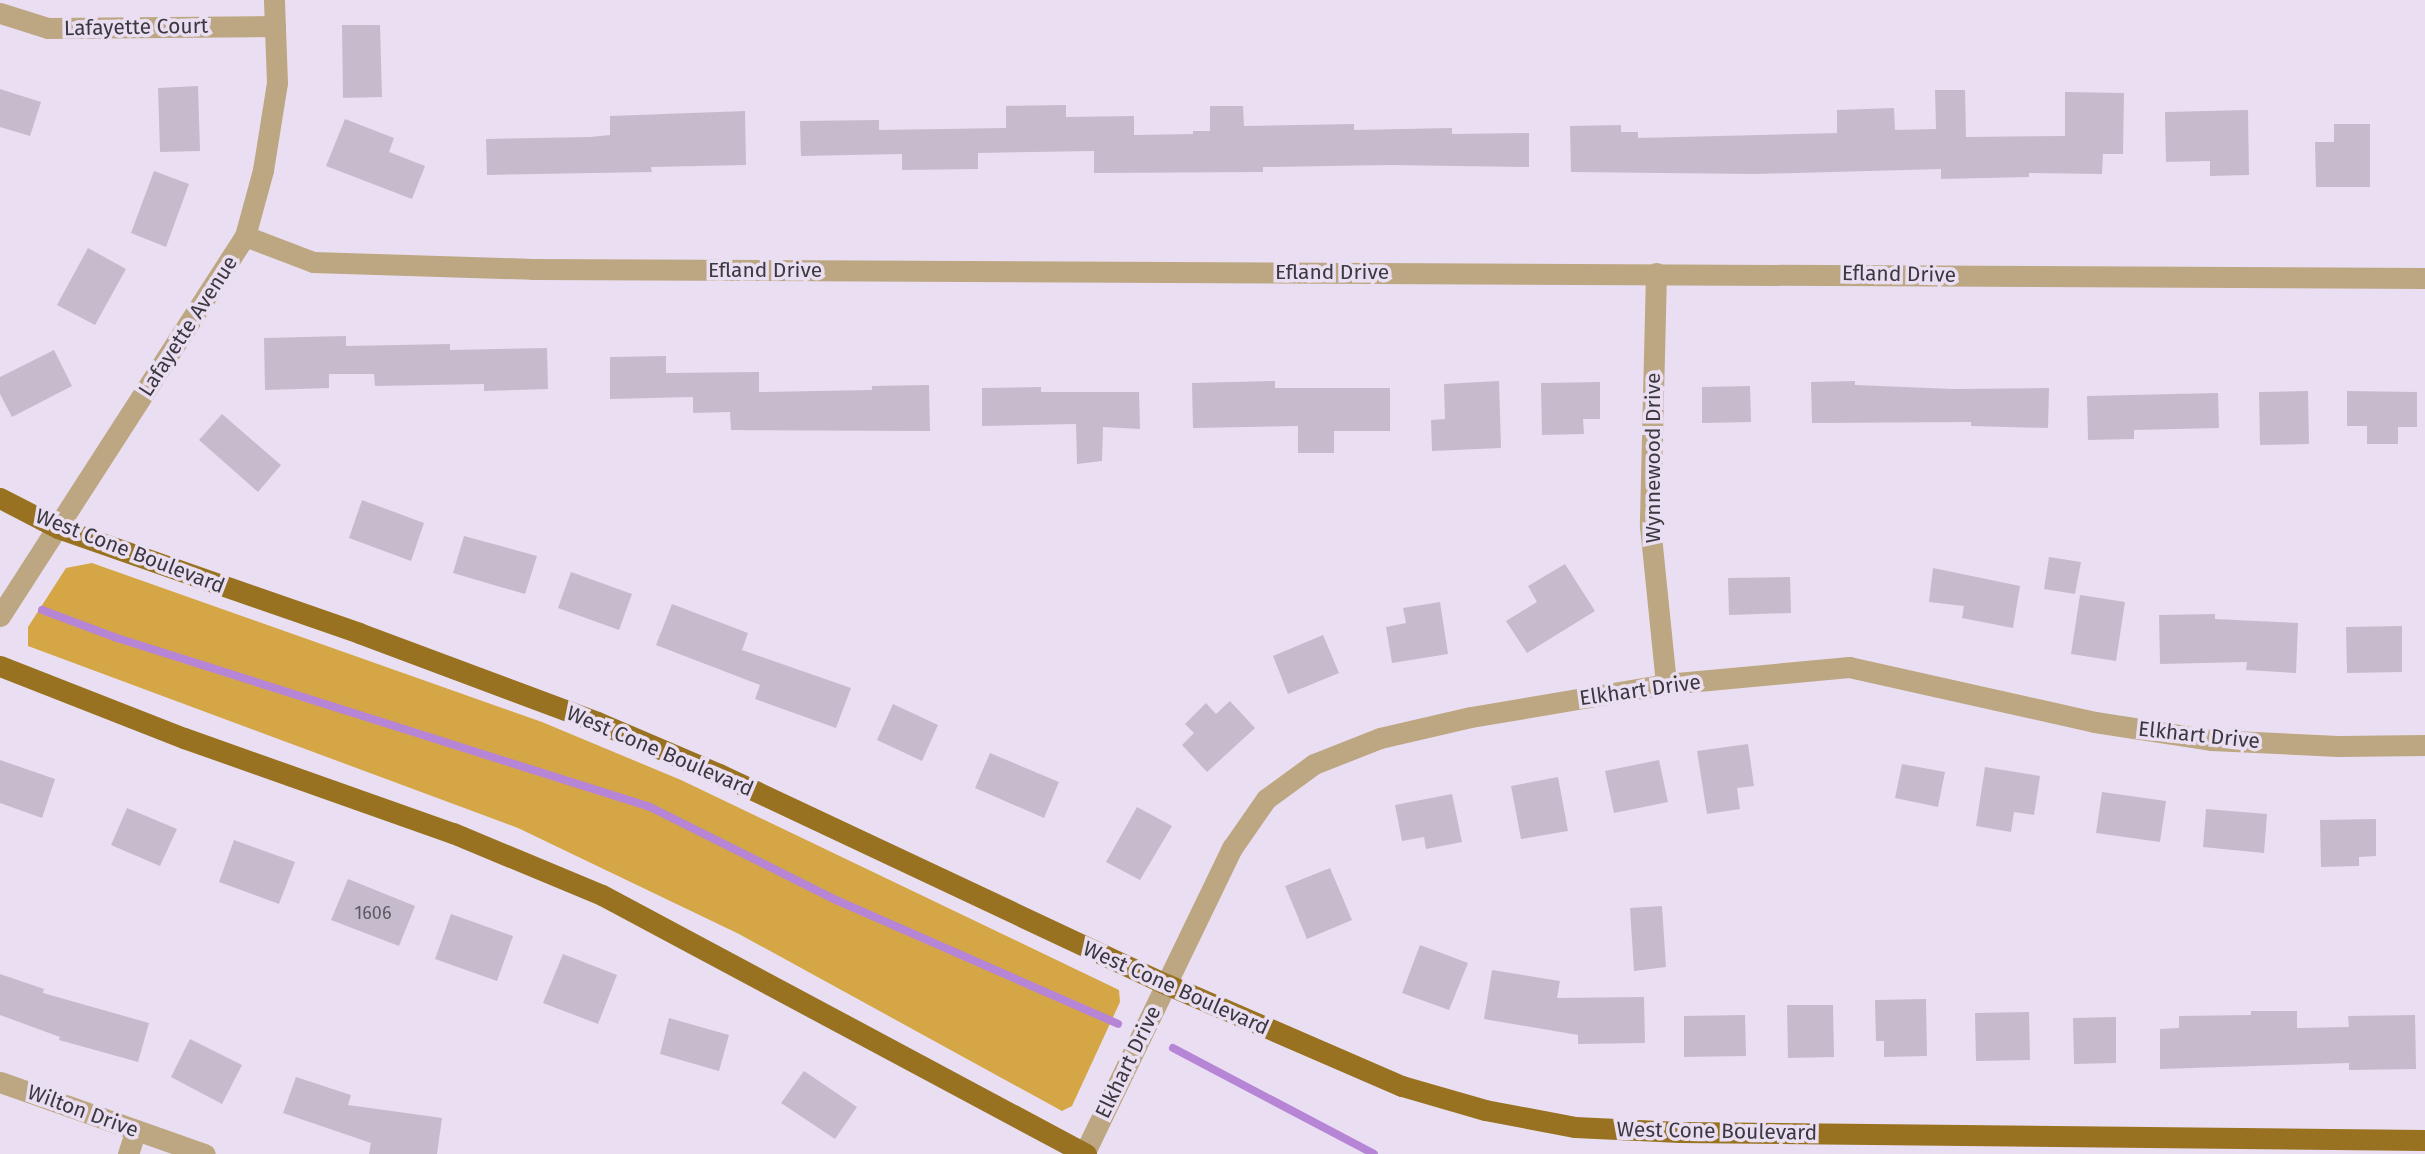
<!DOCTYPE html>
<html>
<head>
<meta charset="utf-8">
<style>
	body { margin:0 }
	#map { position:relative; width:2425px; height:1154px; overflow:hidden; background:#eadff2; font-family:"Fira Sans",sans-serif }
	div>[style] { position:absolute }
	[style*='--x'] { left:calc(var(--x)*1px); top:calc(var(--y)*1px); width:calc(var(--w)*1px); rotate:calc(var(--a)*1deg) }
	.forest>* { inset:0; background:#d5a646 }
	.stream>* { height:8px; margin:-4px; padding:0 4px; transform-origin:4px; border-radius:4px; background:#b785d5 }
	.building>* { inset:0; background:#c6bbcd }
	.street>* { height:21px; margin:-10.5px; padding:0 10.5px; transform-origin:10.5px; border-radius:10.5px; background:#bca782 }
	.primary>* { height:21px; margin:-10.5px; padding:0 10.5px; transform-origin:10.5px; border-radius:10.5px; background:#987220 }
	span { translate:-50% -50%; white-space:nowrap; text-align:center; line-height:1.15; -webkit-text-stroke:7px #eadff2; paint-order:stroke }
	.number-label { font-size:18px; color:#5e5962 }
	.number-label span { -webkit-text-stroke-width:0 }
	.street-label { font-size:21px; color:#3c383f }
</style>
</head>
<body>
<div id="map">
	<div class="forest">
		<i style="clip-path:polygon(92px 563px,542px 722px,681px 780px,1119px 990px,1120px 1002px,1072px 1106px,1062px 1111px,739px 934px,518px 828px,28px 646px,28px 627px,66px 568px)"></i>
	</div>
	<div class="stream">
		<i style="--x:42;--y:610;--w:80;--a:20.5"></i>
		<i style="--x:117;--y:638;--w:559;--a:17.59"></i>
		<i style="--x:650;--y:807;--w:208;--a:26.6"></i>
		<i style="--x:836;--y:900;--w:308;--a:23.7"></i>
		<i style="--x:1173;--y:1048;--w:227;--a:27.8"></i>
	</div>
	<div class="building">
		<i style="clip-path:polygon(342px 25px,380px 25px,382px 97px,343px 98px)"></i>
		<i style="clip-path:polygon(198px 86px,200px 151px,160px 152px,158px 88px)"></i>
		<i style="clip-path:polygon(0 89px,41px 102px,30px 136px,0 127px)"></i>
		<i style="clip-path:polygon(1935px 90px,1965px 90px,1966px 137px,2065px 136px,2065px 92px,2124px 93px,2123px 154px,2103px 154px,2102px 174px,2029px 173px,2029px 177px,1941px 179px,1941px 169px,1755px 174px,1571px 172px,1570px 126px,1621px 125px,1621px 132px,1638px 132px,1638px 138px,1837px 133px,1837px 110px,1894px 108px,1895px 130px,1936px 129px)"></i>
		<i style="clip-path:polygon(1066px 105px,1066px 117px,1134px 116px,1134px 135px,1193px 134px,1193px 131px,1210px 131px,1210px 106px,1243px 106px,1244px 126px,1354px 124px,1354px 130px,1452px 128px,1452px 134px,1529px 133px,1529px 167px,1389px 165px,1263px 167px,1263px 172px,1094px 173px,1094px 151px,978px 153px,978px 169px,902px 170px,902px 154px,801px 156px,800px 121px,879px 120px,879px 130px,1006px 128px,1006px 106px)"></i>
		<i style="clip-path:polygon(2248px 110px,2249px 175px,2210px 176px,2210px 161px,2166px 162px,2165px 112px)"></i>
		<i style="clip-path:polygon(745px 111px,746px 165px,651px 167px,652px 172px,487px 175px,486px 139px,590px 137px,610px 135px,610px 116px)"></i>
		<i style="clip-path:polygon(345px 119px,394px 138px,389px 152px,425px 166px,412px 199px,326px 166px)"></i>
		<i style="clip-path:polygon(2334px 124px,2370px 124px,2370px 187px,2316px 187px,2315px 142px,2334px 142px)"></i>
		<i style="clip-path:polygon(154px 171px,189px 184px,166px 247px,131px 233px)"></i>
		<i style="clip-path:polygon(88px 248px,126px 269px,95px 325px,57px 305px)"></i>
		<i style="clip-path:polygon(346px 336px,346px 346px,450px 344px,450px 350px,547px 348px,548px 389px,484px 391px,484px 384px,375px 386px,374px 374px,329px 374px,329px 388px,265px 390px,264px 338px)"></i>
		<i style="clip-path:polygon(54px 350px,72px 386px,12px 417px,0 394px,0 377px)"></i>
		<i style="clip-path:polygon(666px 356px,666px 373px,759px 372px,759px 392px,872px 390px,872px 386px,929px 385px,930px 431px,731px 430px,730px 412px,693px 413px,693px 397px,610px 399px,610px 357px)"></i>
		<i style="clip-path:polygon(1275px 381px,1275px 388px,1390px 388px,1390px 431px,1334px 431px,1334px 453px,1298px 453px,1298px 426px,1193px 428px,1192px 383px)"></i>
		<i style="clip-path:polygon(1499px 381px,1501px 448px,1432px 451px,1431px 420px,1445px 419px,1444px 384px)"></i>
		<i style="clip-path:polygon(1855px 381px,1855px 385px,1953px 389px,2049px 388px,2048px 428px,1971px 426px,1971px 422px,1812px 423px,1811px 382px)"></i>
		<i style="clip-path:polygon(1600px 382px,1600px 419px,1583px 419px,1584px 434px,1542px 435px,1541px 383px)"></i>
		<i style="clip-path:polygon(1750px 386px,1751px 422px,1702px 423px,1702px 387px)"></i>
		<i style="clip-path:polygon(1041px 387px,1041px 392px,1139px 392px,1140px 429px,1103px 427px,1102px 461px,1077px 464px,1076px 424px,982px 426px,982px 388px)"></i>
		<i style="clip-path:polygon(2308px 391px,2309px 444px,2260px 445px,2259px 392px)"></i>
		<i style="clip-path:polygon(2347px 391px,2417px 392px,2417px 427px,2398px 427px,2398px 444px,2367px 444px,2367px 426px,2347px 426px)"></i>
		<i style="clip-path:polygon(2218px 393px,2219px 428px,2134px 430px,2134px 439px,2088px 440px,2087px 396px)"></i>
		<i style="clip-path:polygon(222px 414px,281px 465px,258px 492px,199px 440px)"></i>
		<i style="clip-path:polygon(362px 500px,424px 523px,411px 561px,349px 538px)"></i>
		<i style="clip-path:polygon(464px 536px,537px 556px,525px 594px,453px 573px)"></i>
		<i style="clip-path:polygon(2049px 557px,2081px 562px,2075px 594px,2044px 589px)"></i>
		<i style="clip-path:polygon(1565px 564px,1595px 611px,1527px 653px,1506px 621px,1537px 602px,1528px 586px)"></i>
		<i style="clip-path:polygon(1933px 568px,2020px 586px,2013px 628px,1962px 618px,1964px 606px,1929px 602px)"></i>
		<i style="clip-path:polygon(571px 572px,632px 594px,619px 630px,558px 608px)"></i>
		<i style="clip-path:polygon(1790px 577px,1791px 613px,1729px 615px,1728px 578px)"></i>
		<i style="clip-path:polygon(2080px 595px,2125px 602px,2116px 661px,2071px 654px)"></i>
		<i style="clip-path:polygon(1440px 602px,1448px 654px,1392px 663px,1386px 627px,1406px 623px,1403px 608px)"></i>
		<i style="clip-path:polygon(672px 604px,748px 633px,742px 650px,851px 688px,836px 728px,755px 699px,760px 685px,656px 645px)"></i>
		<i style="clip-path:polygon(2215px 614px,2215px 619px,2298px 623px,2296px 673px,2246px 670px,2247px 662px,2160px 664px,2159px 615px)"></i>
		<i style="clip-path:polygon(2402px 626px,2402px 672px,2347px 673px,2346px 627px)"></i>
		<i style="clip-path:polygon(1323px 635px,1339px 673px,1288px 694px,1273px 656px)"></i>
		<i style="clip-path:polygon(1230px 701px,1255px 728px,1207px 772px,1182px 745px,1194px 733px,1185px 724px,1206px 703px,1216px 714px)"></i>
		<i style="clip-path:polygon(893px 704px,938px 725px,922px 761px,877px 740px)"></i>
		<i style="clip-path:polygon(1748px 744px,1754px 786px,1737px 788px,1740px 809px,1707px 814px,1697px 751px)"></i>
		<i style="clip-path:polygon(990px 753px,1059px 782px,1044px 818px,975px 788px)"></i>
		<i style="clip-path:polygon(0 760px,55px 779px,42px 818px,0 803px)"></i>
		<i style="clip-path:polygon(1659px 760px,1668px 802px,1614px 813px,1605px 771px)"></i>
		<i style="clip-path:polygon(1902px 764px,1945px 772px,1938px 807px,1895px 798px)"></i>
		<i style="clip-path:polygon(1985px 767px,2040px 776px,2034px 815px,2014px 812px,2011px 832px,1976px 826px)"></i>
		<i style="clip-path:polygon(1558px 777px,1568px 831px,1521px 839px,1511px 786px)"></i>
		<i style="clip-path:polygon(2102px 792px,2166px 801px,2160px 842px,2096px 833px)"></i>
		<i style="clip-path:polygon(1452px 794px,1462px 842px,1426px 849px,1424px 837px,1402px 841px,1395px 805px)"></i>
		<i style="clip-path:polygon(1137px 807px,1172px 826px,1140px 880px,1106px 862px)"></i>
		<i style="clip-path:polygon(127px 808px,177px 829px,160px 866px,111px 845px)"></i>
		<i style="clip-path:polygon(2206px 809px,2267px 814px,2264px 853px,2203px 847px)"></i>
		<i style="clip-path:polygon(2376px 819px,2376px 856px,2359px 857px,2359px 866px,2321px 867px,2320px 820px)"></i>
		<i style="clip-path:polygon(234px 840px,295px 862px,279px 904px,219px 882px)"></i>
		<i style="clip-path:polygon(1330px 868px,1352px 920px,1307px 939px,1285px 886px)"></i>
		<i style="clip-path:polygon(348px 879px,415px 906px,399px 946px,331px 920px)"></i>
		<i style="clip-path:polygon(1662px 906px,1666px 967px,1634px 971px,1630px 908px)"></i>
		<i style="clip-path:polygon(451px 914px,513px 936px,497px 981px,435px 959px)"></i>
		<i style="clip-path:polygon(1420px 945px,1468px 963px,1449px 1010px,1402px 993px)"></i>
		<i style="clip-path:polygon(563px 954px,617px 975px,598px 1024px,543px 1003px)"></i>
		<i style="clip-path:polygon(1492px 970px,1560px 981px,1557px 998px,1644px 997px,1645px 1043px,1578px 1044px,1578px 1035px,1484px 1019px)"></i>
		<i style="clip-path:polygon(0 974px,44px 989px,43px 993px,149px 1023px,138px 1062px,59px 1040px,60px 1037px,0 1015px)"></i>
		<i style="clip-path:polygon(1926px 999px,1927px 1056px,1884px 1057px,1884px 1041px,1876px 1041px,1875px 1000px)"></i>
		<i style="clip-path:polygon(1787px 1005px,1833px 1005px,1834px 1057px,1788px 1058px)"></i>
		<i style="clip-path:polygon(2251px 1011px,2297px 1011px,2297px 1028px,2349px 1027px,2348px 1016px,2415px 1015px,2416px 1069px,2349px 1070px,2349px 1063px,2160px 1069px,2160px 1029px,2179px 1028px,2179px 1016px,2251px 1015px)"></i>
		<i style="clip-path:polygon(2029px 1012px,2030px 1060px,1976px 1061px,1975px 1013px)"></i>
		<i style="clip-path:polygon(1745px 1015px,1746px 1056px,1684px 1057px,1684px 1016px)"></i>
		<i style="clip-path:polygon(2116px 1017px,2116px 1063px,2074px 1064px,2073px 1018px)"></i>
		<i style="clip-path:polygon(669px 1018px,729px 1035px,719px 1071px,660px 1054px)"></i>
		<i style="clip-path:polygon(190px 1039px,242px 1065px,222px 1104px,171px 1077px)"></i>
		<i style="clip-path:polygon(804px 1071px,857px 1107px,835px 1139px,781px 1103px)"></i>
		<i style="clip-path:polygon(296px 1077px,351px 1095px,348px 1105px,442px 1118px,437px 1154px,369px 1154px,371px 1143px,283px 1113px)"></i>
	</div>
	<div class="street">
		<i style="--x:0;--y:13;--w:50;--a:17.4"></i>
		<i style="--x:48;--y:28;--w:227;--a:-0.5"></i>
		<i style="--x:245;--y:236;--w:73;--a:20.9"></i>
		<i style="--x:313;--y:262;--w:219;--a:1.8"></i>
		<i style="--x:532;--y:269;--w:1893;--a:0.27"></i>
		<i style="--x:1656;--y:273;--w:253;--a:91.4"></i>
		<i style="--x:1650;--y:526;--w:159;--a:84.2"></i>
		<i style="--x:0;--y:616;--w:452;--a:-57.2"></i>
		<i style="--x:245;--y:236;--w:68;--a:-74.7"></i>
		<i style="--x:263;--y:170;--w:88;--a:-80.9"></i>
		<i style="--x:277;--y:83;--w:83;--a:-92.1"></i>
		<i style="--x:0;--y:1082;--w:217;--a:19.4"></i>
		<i style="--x:128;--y:1154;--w:25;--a:-72"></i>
		<i style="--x:1084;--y:1154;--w:340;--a:-64.2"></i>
		<i style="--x:1232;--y:848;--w:60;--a:-55.2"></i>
		<i style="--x:1266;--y:799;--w:59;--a:-36.1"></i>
		<i style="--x:1314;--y:764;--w:71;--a:-21.5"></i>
		<i style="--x:1380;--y:738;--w:93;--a:-13"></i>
		<i style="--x:1471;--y:717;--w:198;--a:-9.6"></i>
		<i style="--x:1666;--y:684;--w:184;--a:-5.3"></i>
		<i style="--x:1849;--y:667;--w:252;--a:12.6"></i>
		<i style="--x:2095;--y:722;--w:117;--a:8.8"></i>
		<i style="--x:2211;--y:740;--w:127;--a:2.7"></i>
		<i style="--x:2338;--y:746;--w:87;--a:-0.7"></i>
	</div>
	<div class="primary">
		<i style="--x:0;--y:498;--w:65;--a:27.3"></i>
		<i style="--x:58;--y:528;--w:319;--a:19.2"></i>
		<i style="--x:359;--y:633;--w:254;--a:20.5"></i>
		<i style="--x:597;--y:722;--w:133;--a:23.1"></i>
		<i style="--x:719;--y:774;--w:494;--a:25.2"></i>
		<i style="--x:1166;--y:984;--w:257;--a:23.4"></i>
		<i style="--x:1402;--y:1086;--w:86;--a:16.1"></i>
		<i style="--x:1485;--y:1110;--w:92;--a:10.7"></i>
		<i style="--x:1575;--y:1127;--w:105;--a:2.7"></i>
		<i style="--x:1680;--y:1132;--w:745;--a:0.62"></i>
		<i style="--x:0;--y:666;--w:198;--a:21.4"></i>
		<i style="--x:184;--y:738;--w:285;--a:19.5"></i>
		<i style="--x:453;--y:833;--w:161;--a:22.6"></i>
		<i style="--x:602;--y:895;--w:549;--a:28.15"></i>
	</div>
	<div class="number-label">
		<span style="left:373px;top:913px">1606</span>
	</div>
	<div class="street-label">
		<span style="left:136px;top:27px;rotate:-1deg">Lafayette Court</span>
		<span style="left:765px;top:270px">Efland Drive</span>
		<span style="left:1332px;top:272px">Efland Drive</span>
		<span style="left:1899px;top:274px;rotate:1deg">Efland Drive</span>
		<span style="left:188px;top:326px;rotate:-57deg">Lafayette Avenue</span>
		<span style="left:1653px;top:458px;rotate:-90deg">Wynnewood Drive</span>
		<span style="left:130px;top:551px;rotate:21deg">West Cone Boulevard</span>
		<span style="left:1640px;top:690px;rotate:-8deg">Elkhart Drive</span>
		<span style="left:2199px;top:735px;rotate:6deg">Elkhart Drive</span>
		<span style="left:660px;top:751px;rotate:23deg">West Cone Boulevard</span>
		<span style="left:1176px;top:988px;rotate:24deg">West Cone Boulevard</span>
		<span style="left:1128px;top:1062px;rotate:-64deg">Elkhart Drive</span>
		<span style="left:83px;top:1111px;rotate:20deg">Wilton Drive</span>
		<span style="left:1717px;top:1131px;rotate:1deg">West Cone Boulevard</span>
	</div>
</div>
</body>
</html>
